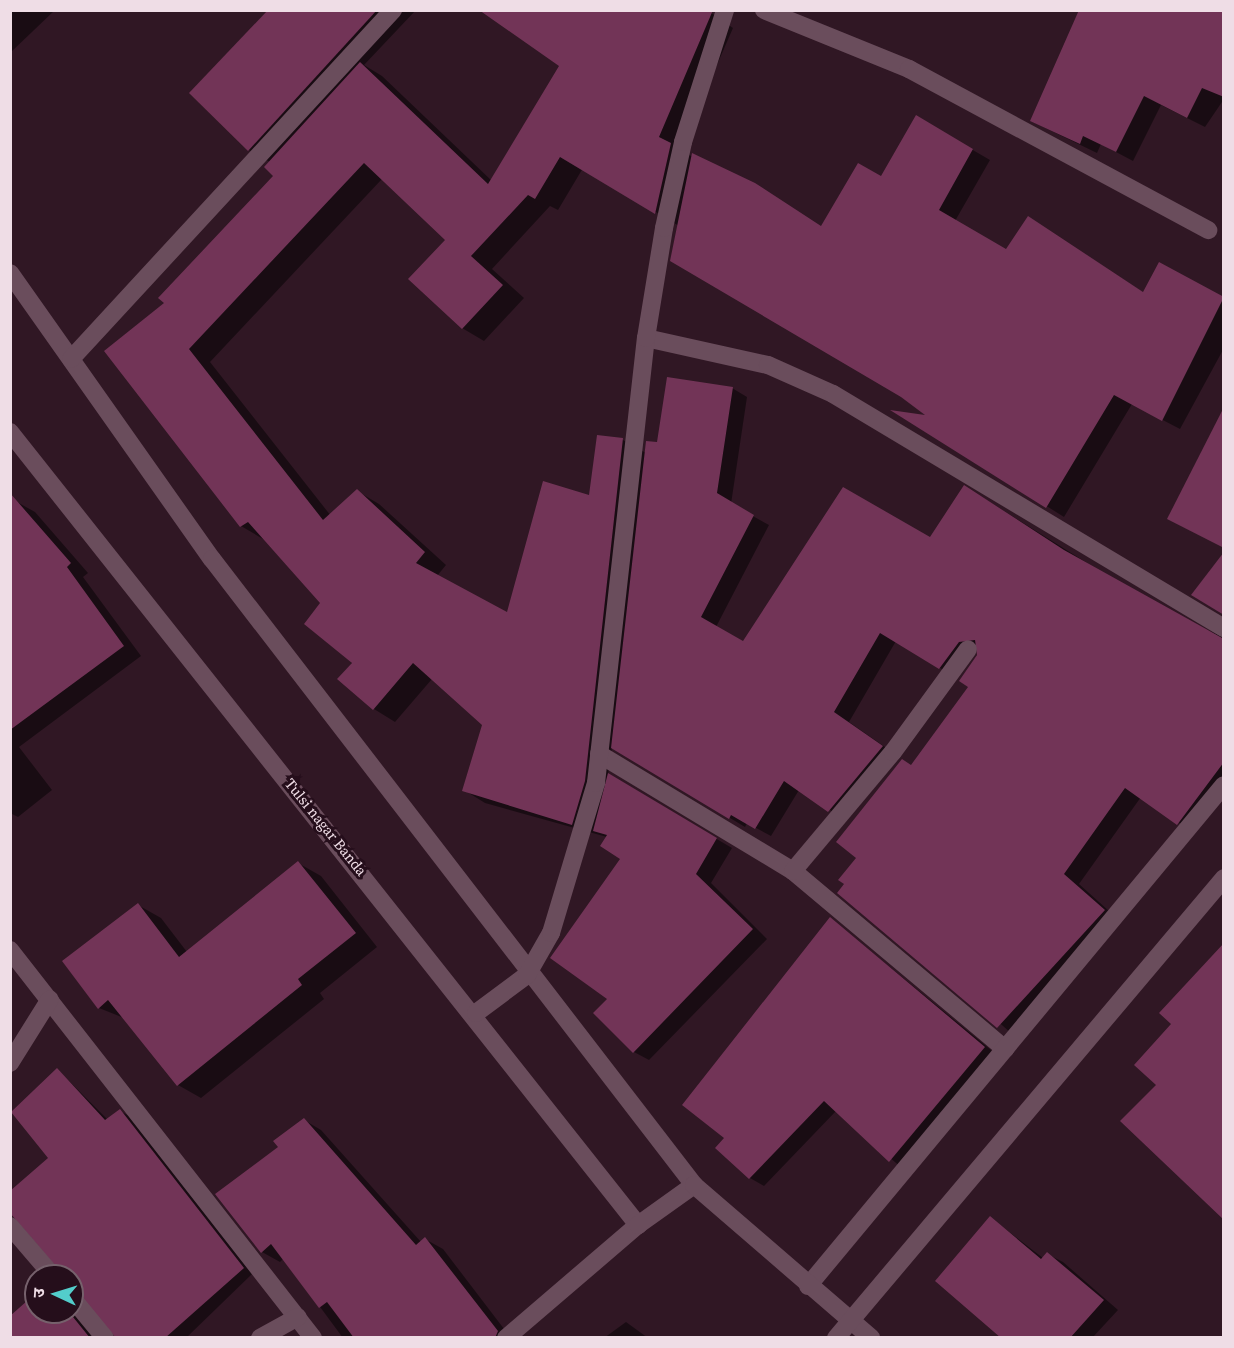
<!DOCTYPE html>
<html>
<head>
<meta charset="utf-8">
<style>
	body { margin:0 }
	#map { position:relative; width:1234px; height:1348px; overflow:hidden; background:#301724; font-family:"Source Serif 4","Noto Sans Devanagari",serif }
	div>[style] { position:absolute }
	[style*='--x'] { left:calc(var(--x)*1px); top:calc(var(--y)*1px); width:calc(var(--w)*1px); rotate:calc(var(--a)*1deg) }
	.shadow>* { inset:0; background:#0007 }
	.building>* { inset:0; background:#723457 }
	.minor>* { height:18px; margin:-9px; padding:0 9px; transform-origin:9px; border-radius:9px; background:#6a4d5c }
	span { translate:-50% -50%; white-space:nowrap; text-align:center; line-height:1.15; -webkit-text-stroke:6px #250e1b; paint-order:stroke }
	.street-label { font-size:15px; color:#efdde6 }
	.frame { position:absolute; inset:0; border:12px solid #efdde6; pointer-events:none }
	.north { position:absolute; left:24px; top:1264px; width:60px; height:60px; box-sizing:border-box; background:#250e1b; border:2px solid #76616c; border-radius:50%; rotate:274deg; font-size:16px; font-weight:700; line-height:24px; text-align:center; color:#efdde6 }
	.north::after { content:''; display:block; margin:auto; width:21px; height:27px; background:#53cdcb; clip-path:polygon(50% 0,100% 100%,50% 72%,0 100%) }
</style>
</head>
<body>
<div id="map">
	<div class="shadow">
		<i style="clip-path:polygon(10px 10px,55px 10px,10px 53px)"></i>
		<i style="clip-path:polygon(270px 10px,416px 10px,364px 65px,382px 76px,492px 181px,707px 10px,733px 28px,680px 150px,693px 157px,822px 227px,882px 178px,916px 117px,990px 160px,955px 221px,1007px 251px,1029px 218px,1144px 293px,1160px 264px,1224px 299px,1224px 348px,1180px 429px,1132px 404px,1064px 517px,897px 412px,930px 417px,679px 226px,583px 168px,558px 210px,550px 206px,492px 269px,524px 298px,484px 341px,462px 328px,447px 240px,382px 179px,210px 362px,331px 516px,357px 491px,379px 504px,446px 565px,437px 576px,508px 614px,591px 496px,598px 437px,623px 440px,646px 453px,732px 388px,747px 397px,731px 504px,769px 525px,716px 627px,744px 643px,930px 539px,980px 496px,1172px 616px,1224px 637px,1224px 790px,1193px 832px,1141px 797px,1079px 884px,1119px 920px,1013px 1035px,846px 884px,912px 766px,970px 687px,978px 650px,955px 677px,896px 641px,849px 722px,898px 756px,844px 819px,799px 790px,771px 836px,747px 823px,745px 827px,612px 747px,608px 775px,732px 848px,711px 883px,767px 939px,649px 1060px,634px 1052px,609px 999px,622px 858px,607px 837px,485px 803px,464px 790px,484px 724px,432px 679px,395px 722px,374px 709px,322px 603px,263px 539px,241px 526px,106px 351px,166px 303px,275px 176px,270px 162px,249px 150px)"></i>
		<i style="clip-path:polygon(1224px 10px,1224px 99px,1205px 127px,1161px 105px,1133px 161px,1101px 144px,1097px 153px,1031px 121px)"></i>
		<i style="clip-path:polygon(17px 502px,35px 512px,88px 573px,83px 577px,141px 656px,19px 747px,52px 790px,18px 817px,10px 813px,10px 507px)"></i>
		<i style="clip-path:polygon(298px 863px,321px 876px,377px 947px,320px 993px,324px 999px,201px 1098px,178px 1085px,124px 1018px,99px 1008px,138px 905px,161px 918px,187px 952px)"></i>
		<i style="clip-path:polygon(831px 919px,997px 1055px,903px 1169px,836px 1111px,764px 1186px,750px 1178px,726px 1138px)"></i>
		<i style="clip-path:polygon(58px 1070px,108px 1120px,120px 1111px,129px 1116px,252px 1274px,186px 1338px,115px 1338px,116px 1331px,72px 1305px,72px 1276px,64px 1276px,50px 1159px)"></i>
		<i style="clip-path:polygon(304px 1120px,321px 1130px,421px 1242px,425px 1239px,443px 1249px,511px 1338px,343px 1338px,284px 1258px,280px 1262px,262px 1252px,280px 1148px)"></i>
		<i style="clip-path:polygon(991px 1218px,1043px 1258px,1047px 1254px,1063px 1262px,1118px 1310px,1093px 1337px,1003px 1338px)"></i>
		<i style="clip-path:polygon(36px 1307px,36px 1312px,72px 1312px,93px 1338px,10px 1338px)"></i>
		<i style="clip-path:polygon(626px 1322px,648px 1338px,604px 1338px)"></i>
	</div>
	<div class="building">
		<i style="clip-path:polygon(268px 10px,377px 10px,248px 151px,189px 93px)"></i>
		<i style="clip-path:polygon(479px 10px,713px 10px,659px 137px,671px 143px,655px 214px,560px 157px,535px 199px,528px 195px,471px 256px,503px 285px,462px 329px,408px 279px,445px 240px,364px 163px,189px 349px,323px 520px,357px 489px,425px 552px,416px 563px,507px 612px,543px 481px,589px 495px,597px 435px,623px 438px,585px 781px,572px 825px,462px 791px,482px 725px,413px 663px,373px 710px,337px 679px,352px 663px,304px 624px,320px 603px,248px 522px,240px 527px,104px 351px,164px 303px,158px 298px,273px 176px,264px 167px,360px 62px,488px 184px,559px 66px)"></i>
		<i style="clip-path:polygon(1079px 10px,1224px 10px,1224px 97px,1202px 88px,1187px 118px,1144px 96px,1116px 152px,1083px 136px,1080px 144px,1030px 121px)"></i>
		<i style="clip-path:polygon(916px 115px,973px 149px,939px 210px,1006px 249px,1028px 216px,1143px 292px,1159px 262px,1224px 297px,1162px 421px,1114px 395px,1046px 508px,890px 410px,925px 415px,901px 397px,670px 261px,692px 153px,755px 183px,821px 226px,858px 163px,881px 176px)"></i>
		<i style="clip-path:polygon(667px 377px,733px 387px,717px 493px,754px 515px,701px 617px,743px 641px,843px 487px,930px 537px,964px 485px,1064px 550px,1224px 639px,1224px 762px,1177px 825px,1125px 788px,1064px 874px,1105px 910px,997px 1028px,837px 893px,844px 884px,838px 880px,856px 858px,836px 842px,902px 759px,911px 765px,968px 687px,959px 681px,977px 655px,975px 640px,959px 642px,939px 669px,880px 633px,834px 712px,883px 746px,828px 812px,784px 781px,755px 829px,731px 815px,729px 819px,611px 748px,646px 441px,657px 442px)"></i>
		<i style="clip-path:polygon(1224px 407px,1224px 548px,1167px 519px)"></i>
		<i style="clip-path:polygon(10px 493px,71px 563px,67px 567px,124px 646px,10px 730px)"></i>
		<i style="clip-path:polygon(1224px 552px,1224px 615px,1191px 595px)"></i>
		<i style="clip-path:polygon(608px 773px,717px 838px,696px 874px,753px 929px,633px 1053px,593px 1013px,607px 999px,550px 958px,620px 859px,600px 846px,607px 835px,593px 831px)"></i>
		<i style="clip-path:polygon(298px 861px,356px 933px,298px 979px,302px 985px,177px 1086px,108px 1000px,98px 1009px,62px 961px,138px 903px,179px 957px)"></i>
		<i style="clip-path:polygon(830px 917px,985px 1047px,889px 1162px,824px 1101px,749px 1179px,715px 1148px,724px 1138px,682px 1105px)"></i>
		<i style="clip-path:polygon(1224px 943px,1224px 1220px,1120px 1121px,1156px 1085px,1134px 1065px,1171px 1024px,1159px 1013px)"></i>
		<i style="clip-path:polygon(57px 1068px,105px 1120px,120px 1109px,244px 1268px,165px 1338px,116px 1338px,72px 1287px,72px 1276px,64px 1276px,10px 1213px,10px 1191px,48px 1158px,11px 1112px)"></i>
		<i style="clip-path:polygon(304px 1118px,416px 1245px,425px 1237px,498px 1331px,495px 1338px,354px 1338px,327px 1302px,319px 1308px,271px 1244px,261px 1253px,215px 1194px,278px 1147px,273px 1141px)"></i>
		<i style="clip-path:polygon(990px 1216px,1041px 1259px,1047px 1252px,1104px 1300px,1070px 1338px,1001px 1338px,935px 1281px)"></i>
		<i style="clip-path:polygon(36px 1293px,36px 1312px,69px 1312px,90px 1338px,10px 1338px,10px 1316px)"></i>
	</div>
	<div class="minor">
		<i style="--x:764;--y:10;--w:157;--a:22.1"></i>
		<i style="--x:909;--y:69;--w:340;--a:28.3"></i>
		<i style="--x:10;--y:273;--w:350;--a:54.8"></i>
		<i style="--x:212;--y:559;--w:790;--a:52.4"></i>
		<i style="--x:646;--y:338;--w:125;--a:12.5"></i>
		<i style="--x:768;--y:365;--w:71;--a:24"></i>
		<i style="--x:833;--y:394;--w:456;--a:30.9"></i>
		<i style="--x:71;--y:359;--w:475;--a:-47.3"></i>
		<i style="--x:10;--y:432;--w:1012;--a:51.62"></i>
		<i style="--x:599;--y:754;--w:227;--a:31.1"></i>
		<i style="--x:793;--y:871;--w:277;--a:40"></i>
		<i style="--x:793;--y:871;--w:155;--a:-50"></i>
		<i style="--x:893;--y:752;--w:127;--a:-53.9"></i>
		<i style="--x:10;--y:950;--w:492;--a:52"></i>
		<i style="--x:476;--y:1013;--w:64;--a:-36.7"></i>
		<i style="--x:527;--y:975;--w:48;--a:-60.3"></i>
		<i style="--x:551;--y:933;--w:157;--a:-73.3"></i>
		<i style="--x:596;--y:783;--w:448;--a:-83.6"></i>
		<i style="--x:646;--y:338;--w:111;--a:-80.7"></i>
		<i style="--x:664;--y:228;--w:88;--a:-77.5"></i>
		<i style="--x:683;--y:142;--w:139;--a:-72.3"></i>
		<i style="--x:10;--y:1063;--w:75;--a:-58"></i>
		<i style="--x:10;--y:1226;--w:66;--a:49.3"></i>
		<i style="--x:808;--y:1286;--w:651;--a:-50.3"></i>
		<i style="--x:72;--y:1298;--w:52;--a:50.5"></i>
		<i style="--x:260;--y:1338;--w:43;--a:-28.9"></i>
		<i style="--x:506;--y:1338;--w:174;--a:-40.6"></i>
		<i style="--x:638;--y:1225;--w:69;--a:-35.5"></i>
		<i style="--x:694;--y:1185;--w:234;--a:40.8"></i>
		<i style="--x:836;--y:1338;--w:602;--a:-49.85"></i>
	</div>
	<div class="street-label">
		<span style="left:326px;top:827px;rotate:51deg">Tulsi nagar Banda</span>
	</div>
	<div class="frame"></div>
	<div class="north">उ</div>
</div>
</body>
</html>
